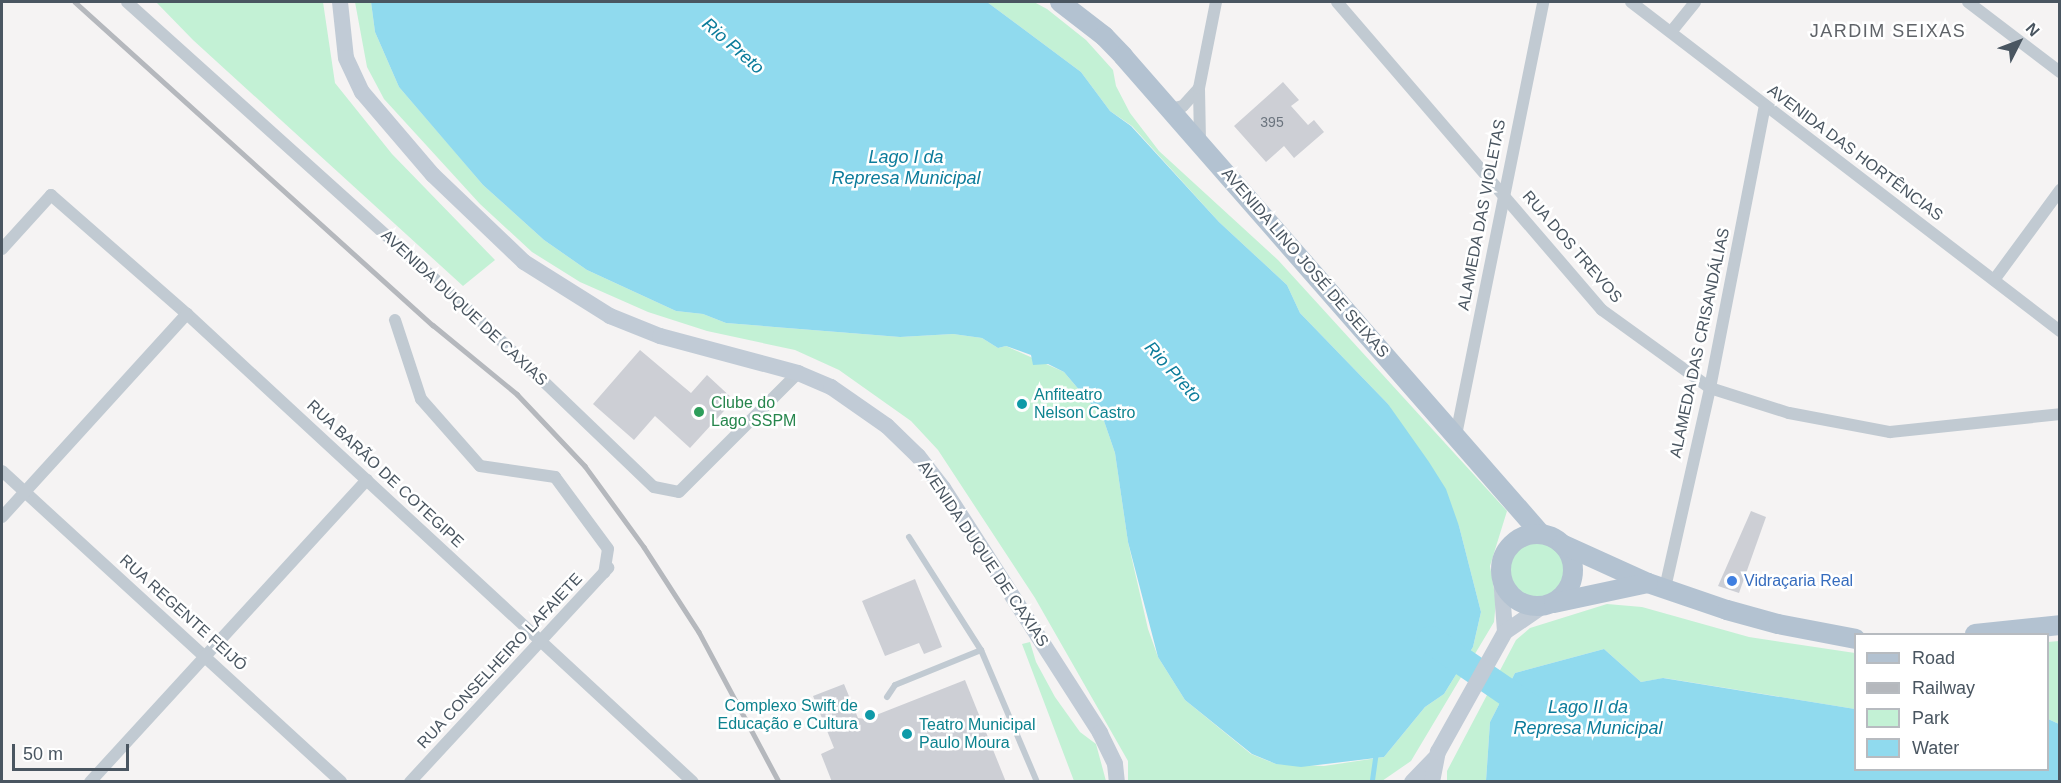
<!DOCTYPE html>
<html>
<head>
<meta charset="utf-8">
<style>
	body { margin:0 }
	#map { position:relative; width:2061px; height:783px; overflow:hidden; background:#f5f3f3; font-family:Helvetica,sans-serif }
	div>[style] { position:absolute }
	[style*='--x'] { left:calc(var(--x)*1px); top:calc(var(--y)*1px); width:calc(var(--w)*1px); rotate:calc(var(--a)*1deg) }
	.green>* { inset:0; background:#c3f1d5 }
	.round { border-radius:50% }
	.water>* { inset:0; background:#90daee }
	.stream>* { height:4.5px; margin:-2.25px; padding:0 2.25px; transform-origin:2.25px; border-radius:2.25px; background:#90daee }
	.river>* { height:28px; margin:-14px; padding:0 14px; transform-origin:14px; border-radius:14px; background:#90daee }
	.building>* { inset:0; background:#cdcfd5 }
	.service>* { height:6px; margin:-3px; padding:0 3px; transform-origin:3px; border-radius:3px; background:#c1cad2 }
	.minor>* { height:12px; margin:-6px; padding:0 6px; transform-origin:6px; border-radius:6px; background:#c1cad2 }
	.secondary>* { height:16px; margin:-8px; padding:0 8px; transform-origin:8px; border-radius:8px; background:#c1cbd6 }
	.primary>* { height:20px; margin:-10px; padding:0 10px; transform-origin:10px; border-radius:10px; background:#b3c2d1 }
	.primary>.ring { margin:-10px; padding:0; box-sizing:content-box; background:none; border:20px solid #b3c2d1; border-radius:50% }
	.rail>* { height:4.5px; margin:-2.25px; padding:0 2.25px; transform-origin:2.25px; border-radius:2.25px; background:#b5b8bd }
	.dots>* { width:16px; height:16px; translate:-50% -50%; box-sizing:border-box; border:3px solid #fff; border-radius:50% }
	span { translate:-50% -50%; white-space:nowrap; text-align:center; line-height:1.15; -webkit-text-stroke:5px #fff; paint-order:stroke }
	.number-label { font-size:14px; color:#6b747e }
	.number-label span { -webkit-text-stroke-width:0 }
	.street-label { font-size:16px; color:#4a5661 }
	.culture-label { font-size:16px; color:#0d838f }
	.left { translate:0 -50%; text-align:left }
	.right { translate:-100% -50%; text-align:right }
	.leisure-label { font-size:16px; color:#27864d }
	.shop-label { font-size:16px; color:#366cbe }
	.neighbourhood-label { font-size:18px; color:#5f6368; letter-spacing:1.5px }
	.water-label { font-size:18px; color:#0c7c9b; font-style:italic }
	.frame { position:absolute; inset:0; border:3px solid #4a5661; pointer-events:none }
	.legend { position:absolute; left:1854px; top:633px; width:195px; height:138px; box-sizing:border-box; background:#fff; border:2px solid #b7bbc0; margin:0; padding:8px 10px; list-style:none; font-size:18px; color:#4a5661 }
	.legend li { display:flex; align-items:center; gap:12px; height:30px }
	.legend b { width:30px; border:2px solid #b7bbc0 }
	.north { position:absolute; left:1989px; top:12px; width:60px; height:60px; -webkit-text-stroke:4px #fff; paint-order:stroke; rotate:48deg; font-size:16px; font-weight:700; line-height:24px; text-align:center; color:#4a5661 }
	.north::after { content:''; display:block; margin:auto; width:21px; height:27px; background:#4a5661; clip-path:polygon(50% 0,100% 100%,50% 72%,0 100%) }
	.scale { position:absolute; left:12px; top:744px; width:117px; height:27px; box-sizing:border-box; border:3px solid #4a5661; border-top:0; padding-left:8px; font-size:18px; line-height:21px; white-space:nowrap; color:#4a5661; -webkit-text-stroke:4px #fff; paint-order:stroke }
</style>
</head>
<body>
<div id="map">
	<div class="green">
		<i style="clip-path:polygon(156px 2px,323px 2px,335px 83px,392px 154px,495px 260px,463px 286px,193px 40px)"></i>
		<i style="clip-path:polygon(355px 2px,371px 2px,375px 32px,399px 87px,449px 145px,483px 185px,544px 240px,587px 270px,676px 311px,703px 314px,726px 323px,900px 337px,953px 334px,982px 338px,998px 348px,1006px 346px,1064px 372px,1103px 418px,1115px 453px,1128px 542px,1148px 629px,1158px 657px,1185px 700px,1251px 754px,1276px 764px,1324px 766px,1384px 757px,1425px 707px,1444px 694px,1473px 647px,1481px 612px,1459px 526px,1388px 404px,1300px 313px,1287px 285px,1219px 222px,1132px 126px,1110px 111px,1081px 72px,987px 2px,1034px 2px,1047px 9px,1086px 40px,1113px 70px,1116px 86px,1130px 113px,1159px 151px,1278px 260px,1507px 511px,1490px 566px,1496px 601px,1494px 622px,1411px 761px,1382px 781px,1128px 781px,1128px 761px,1035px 598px,938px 450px,911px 421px,839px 370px,795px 350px,707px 331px,648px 312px,580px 282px,532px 252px,480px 204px,384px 99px,367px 67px)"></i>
		<i class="round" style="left:1507px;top:541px;width:58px;height:58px"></i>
		<i style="clip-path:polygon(1607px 604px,1642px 607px,1749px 637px,1855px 653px,1855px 709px,1664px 678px,1641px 682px,1604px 649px,1515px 673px,1490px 722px,1486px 781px,1447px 782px,1447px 771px,1516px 640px,1530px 628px)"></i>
		<i style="clip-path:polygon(2059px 641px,2059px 724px,2048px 719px,2048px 642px)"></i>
		<i style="clip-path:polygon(1030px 642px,1036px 662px,1055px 697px,1080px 732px,1096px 744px,1106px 781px,1074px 781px,1022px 644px)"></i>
	</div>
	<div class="water">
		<i style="clip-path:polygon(371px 2px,987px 2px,1081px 72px,1110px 111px,1131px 126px,1219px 222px,1287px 285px,1300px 313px,1388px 404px,1429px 462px,1446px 489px,1459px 526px,1481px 612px,1473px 647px,1444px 694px,1425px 707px,1384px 757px,1301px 767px,1276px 764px,1252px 754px,1185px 700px,1158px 657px,1128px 542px,1115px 453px,1103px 418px,1064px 372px,1048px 364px,1033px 365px,1031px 355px,1006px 346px,998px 348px,982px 338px,953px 334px,900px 337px,726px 323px,703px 314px,676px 311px,587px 270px,544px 240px,483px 185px,399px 87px,375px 32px)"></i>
		<i style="clip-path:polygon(1604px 649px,1641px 682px,1663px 678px,1855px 709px,1856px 770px,2048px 770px,2048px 719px,2059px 724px,2059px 781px,1486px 781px,1490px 722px,1515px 673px)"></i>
	</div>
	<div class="stream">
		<i style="--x:1372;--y:780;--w:27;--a:-82"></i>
	</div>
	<div class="river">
		<i style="--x:1431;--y:640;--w:127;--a:34.4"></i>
	</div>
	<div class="building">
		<i style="clip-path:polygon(1283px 82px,1299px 100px,1291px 106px,1308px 125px,1314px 120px,1324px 132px,1294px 158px,1284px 146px,1266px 162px,1234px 126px)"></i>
		<i style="clip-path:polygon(640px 350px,691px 393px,707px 375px,734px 400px,690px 448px,655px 416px,634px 440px,593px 404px)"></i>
		<i style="clip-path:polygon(1751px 511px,1766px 517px,1739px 593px,1718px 586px)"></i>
		<i style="clip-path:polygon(915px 579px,942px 647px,924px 654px,919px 643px,885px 656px,862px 601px)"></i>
		<i style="clip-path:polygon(965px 680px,1006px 782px,832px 782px,821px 754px,834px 748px,813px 696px,844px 684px,858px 718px,866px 719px)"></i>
	</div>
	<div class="service">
		<i style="--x:909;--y:537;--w:134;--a:57.5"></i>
		<i style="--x:981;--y:650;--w:143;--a:67"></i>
		<i style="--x:887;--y:697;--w:14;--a:-56"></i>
		<i style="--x:895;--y:685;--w:93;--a:-22.1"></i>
	</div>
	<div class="minor">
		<i style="--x:127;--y:2;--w:456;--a:42"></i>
		<i style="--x:466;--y:307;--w:260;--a:43.8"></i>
		<i style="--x:654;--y:487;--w:25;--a:11"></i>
		<i style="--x:679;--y:492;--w:168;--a:-45"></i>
		<i style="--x:1337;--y:2;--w:406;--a:49.3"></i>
		<i style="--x:1602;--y:310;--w:133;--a:35.8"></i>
		<i style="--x:1710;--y:388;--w:83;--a:17.6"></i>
		<i style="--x:1789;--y:413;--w:103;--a:10.7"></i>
		<i style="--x:1890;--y:432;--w:171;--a:-6"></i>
		<i style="--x:1631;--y:2;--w:541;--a:37.48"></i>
		<i style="--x:1968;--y:2;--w:116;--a:37.3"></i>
		<i style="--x:1671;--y:32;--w:38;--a:-51"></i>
		<i style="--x:1170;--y:109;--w:13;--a:-13"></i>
		<i style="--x:1183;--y:106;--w:24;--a:-48"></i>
		<i style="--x:1200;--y:141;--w:53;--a:-91.1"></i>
		<i style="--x:1199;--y:88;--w:88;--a:-78.8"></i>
		<i style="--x:2;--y:249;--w:73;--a:-47.8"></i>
		<i style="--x:51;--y:195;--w:181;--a:41.2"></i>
		<i style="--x:187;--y:314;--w:689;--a:42.77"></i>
		<i style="--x:1994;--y:280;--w:112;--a:-53.7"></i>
		<i style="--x:395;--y:320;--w:83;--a:71.8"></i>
		<i style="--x:421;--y:399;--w:89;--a:48.6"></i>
		<i style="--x:480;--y:466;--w:76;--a:8.3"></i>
		<i style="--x:555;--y:477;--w:89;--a:53.6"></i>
		<i style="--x:608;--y:549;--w:24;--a:99"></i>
		<i style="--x:1456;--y:435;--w:442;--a:-78.6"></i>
		<i style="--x:2;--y:471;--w:460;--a:42.5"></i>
		<i style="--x:2;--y:517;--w:275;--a:-47.7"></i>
		<i style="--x:1665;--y:588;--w:205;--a:-77.3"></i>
		<i style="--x:1710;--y:388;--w:288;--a:-79"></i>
		<i style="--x:90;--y:782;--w:410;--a:-47.5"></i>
		<i style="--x:410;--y:782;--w:292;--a:-47.2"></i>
	</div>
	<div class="secondary">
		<i style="--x:340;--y:2;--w:56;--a:83.9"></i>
		<i style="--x:346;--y:58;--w:38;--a:65"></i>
		<i style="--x:362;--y:92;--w:109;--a:49.5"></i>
		<i style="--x:433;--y:175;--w:126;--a:43.7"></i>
		<i style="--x:524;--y:262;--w:102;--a:32.1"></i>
		<i style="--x:610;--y:316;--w:54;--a:21.8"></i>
		<i style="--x:660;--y:336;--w:143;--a:15"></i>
		<i style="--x:798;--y:373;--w:36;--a:23"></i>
		<i style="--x:831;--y:387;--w:68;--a:34.9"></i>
		<i style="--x:887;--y:426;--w:43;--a:44.1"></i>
		<i style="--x:918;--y:456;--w:41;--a:52"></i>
		<i style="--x:943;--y:488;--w:291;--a:57.3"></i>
		<i style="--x:1100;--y:733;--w:34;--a:64"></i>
		<i style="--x:1115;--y:764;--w:18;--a:84"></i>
		<i style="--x:1501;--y:577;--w:55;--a:85.8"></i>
		<i style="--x:1412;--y:782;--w:33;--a:-46"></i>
		<i style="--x:1432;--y:782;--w:31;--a:-79"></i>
		<i style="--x:1438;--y:752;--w:137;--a:-60.8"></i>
		<i style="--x:1505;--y:632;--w:46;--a:-34.4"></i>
	</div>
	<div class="primary">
		<i style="--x:1060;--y:2;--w:56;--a:37.7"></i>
		<i style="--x:1104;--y:36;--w:28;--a:46"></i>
		<i style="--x:1123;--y:56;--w:635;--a:48.83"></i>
		<i class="ring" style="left:1501px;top:534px;width:52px;height:52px"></i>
		<i style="--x:1562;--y:544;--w:94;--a:24.4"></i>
		<i style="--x:1648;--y:583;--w:83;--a:18.9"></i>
		<i style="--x:1727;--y:610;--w:53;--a:15.4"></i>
		<i style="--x:1778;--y:624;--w:79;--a:10.9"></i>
		<i style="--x:1554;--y:603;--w:96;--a:-12"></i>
		<i style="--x:1975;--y:634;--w:85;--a:-6"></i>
	</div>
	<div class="rail">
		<i style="--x:75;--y:2;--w:482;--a:42.1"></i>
		<i style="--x:433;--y:325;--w:109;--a:39.4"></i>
		<i style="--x:517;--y:394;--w:99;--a:46.6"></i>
		<i style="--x:585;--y:466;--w:100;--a:53.9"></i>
		<i style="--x:644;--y:547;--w:101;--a:57.1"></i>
		<i style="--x:699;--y:632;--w:170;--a:61.9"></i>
	</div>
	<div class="dots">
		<i style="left:1022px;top:404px;background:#0f9aa8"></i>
		<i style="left:699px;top:412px;background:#2e9e5b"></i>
		<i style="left:1732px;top:581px;background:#3f7fe0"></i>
		<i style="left:870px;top:715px;background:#0f9aa8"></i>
		<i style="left:907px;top:734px;background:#0f9aa8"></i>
	</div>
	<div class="number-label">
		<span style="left:1272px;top:122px">395</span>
	</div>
	<div class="street-label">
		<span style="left:1855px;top:153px;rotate:37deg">AVENIDA DAS HORTÊNCIAS</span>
		<span style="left:1482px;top:215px;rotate:-79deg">ALAMEDA DAS VIOLETAS</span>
		<span style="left:1572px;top:247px;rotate:49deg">RUA DOS TREVOS</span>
		<span style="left:1305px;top:263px;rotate:49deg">AVENIDA LINO JOSÉ DE SEIXAS</span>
		<span style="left:464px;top:308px;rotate:43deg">AVENIDA DUQUE DE CAXIAS</span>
		<span style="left:1700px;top:343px;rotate:-78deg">ALAMEDA DAS CRISANDÁLIAS</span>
		<span style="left:385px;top:474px;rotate:43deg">RUA BARÃO DE COTEGIPE</span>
		<span style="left:983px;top:554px;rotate:56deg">AVENIDA DUQUE DE CAXIAS</span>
		<span style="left:183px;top:613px;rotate:42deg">RUA REGENTE FEIJÓ</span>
		<span style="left:500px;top:661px;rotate:-47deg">RUA CONSELHEIRO LAFAIETE</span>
	</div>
	<div class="culture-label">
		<span class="left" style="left:1034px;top:404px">Anfiteatro<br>Nelson Castro</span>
		<span class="right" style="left:858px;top:715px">Complexo Swift de<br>Educação e Cultura</span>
		<span class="left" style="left:919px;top:734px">Teatro Municipal<br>Paulo Moura</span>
	</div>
	<div class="leisure-label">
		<span class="left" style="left:711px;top:412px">Clube do<br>Lago SSPM</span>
	</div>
	<div class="shop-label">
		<span class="left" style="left:1744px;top:581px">Vidraçaria Real</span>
	</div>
	<div class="neighbourhood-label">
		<span style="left:1888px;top:31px">JARDIM SEIXAS</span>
	</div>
	<div class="water-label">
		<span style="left:733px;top:46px;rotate:41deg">Rio Preto</span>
		<span style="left:906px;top:168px">Lago I da<br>Represa Municipal</span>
		<span style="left:1173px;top:372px;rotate:48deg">Rio Preto</span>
		<span style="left:1588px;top:718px">Lago II da<br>Represa Municipal</span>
	</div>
	<div class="frame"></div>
	<ul class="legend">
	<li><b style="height:8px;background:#b3c2d1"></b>Road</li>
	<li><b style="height:8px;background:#b5b8bd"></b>Railway</li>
	<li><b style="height:16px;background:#c3f1d5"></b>Park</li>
	<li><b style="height:16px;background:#90daee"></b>Water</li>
	</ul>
	<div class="north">N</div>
	<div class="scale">50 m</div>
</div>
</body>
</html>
